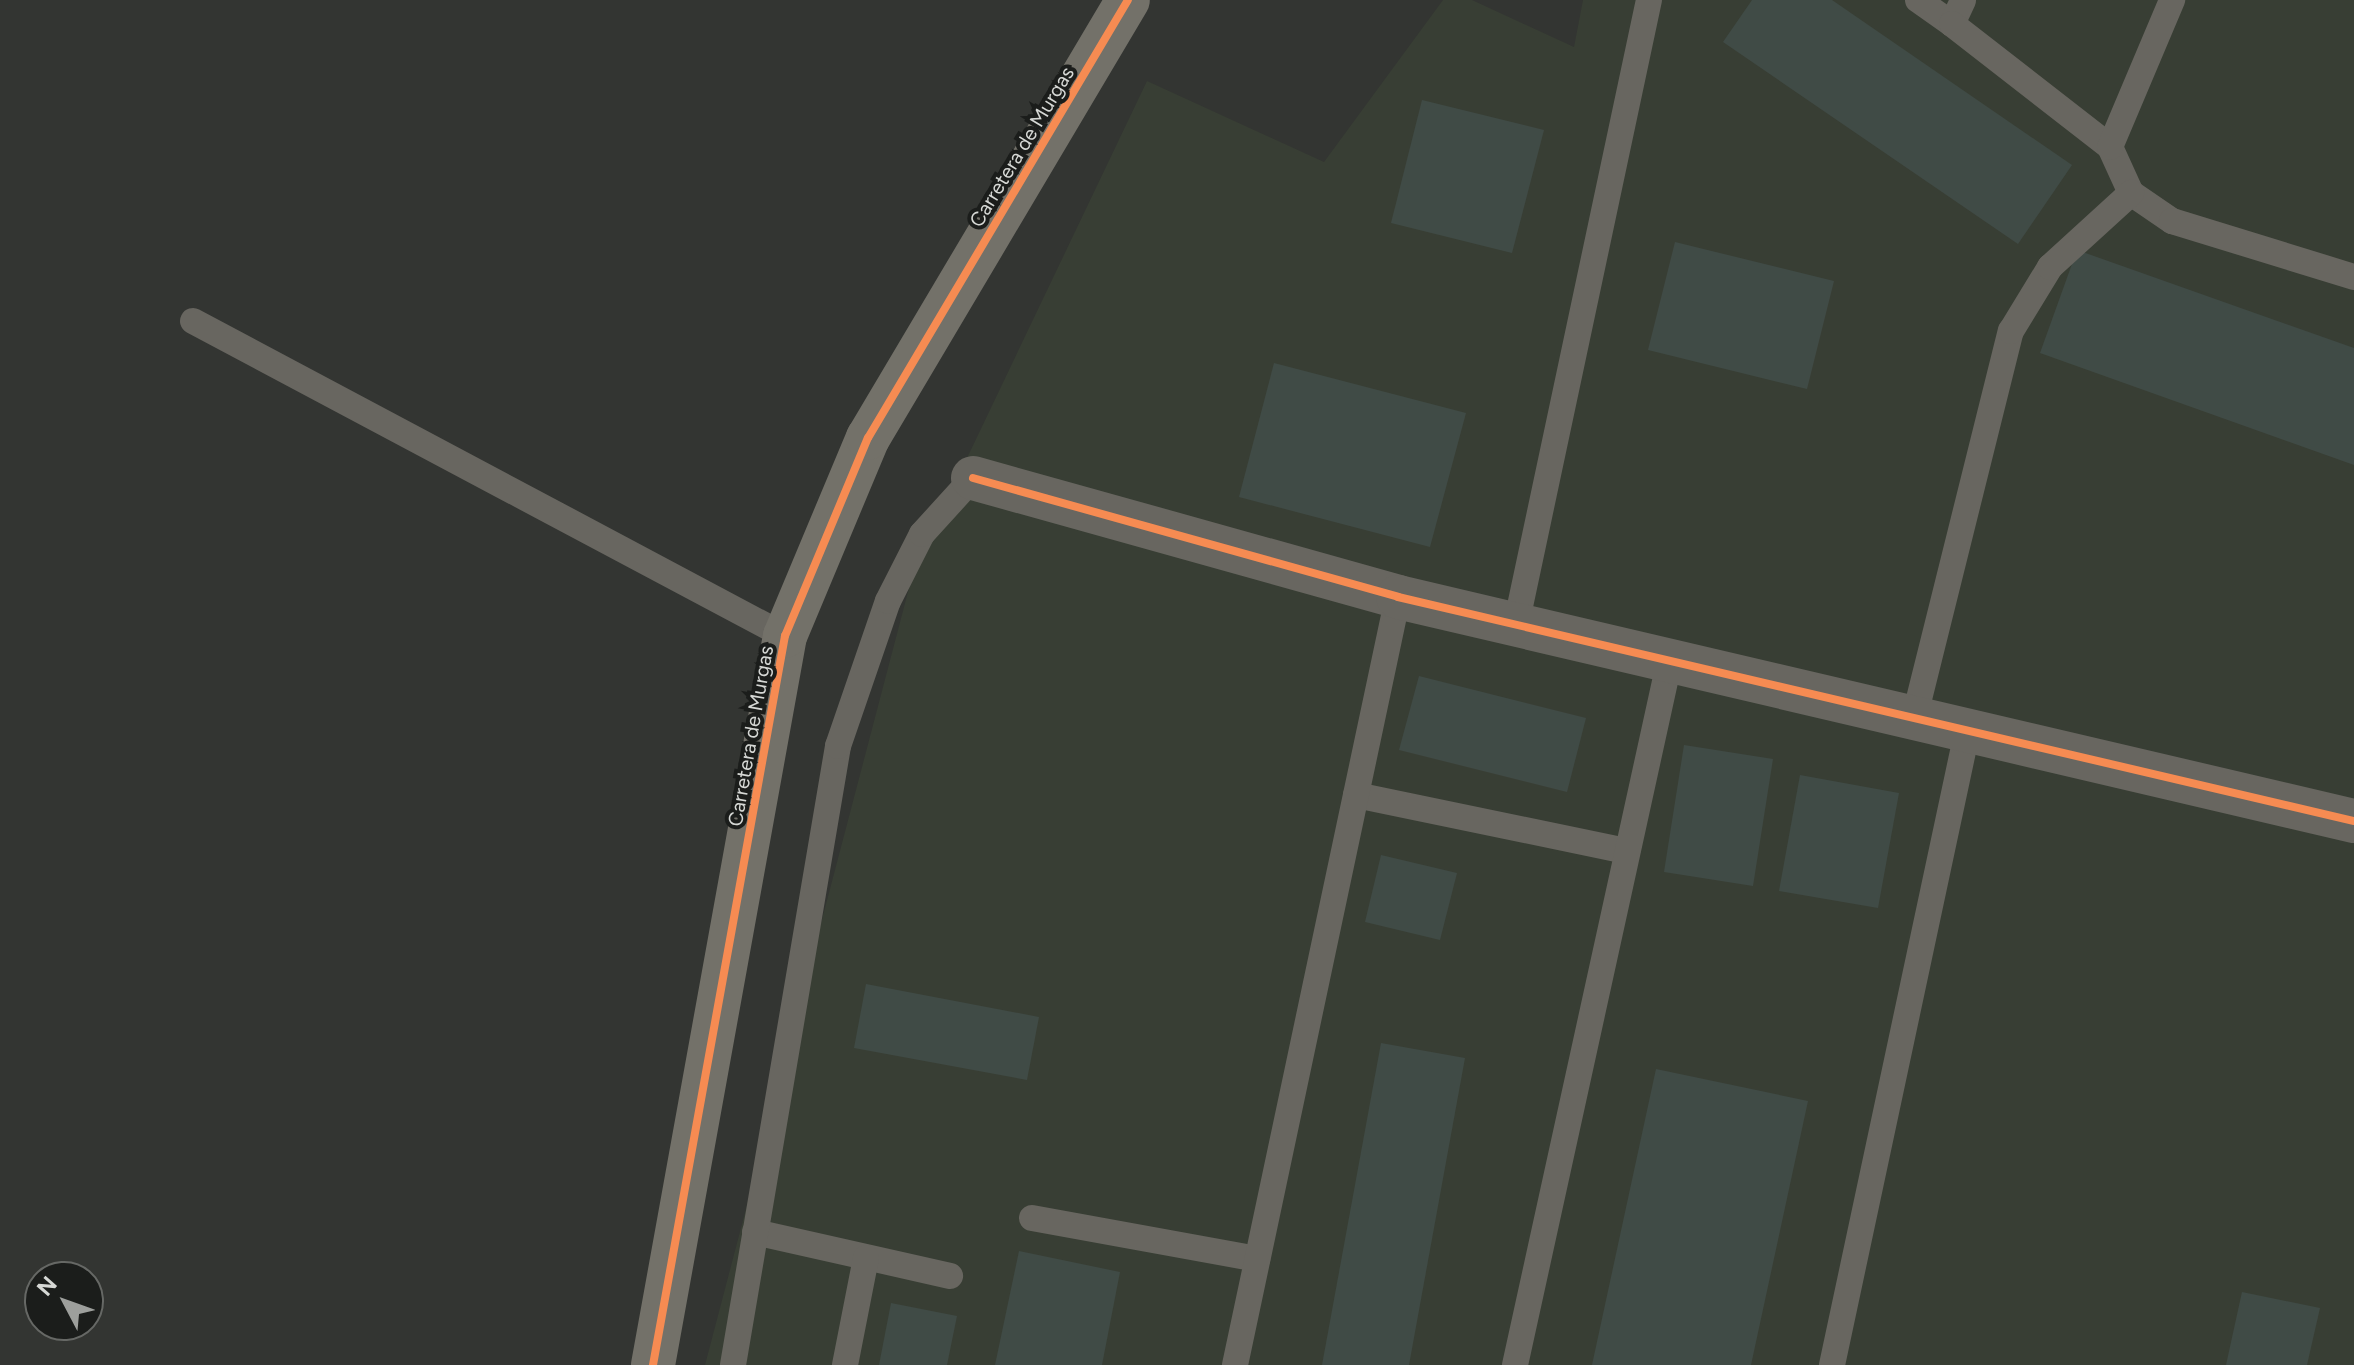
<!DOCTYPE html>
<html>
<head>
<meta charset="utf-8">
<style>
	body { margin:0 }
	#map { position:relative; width:2354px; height:1365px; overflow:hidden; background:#333532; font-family:Figtree,sans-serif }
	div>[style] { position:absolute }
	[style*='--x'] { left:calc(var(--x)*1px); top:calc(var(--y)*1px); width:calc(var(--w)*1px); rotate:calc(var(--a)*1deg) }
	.built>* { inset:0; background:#383e34 }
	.building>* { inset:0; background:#404b46 }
	.lane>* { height:26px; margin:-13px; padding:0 13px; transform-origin:13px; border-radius:13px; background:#686660 }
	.street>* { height:44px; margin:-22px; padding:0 22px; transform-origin:22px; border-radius:22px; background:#686660 }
	.secondary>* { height:44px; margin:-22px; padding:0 22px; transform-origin:22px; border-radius:22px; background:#737169 }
	.cycleway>* { height:8px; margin:-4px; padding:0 4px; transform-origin:4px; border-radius:4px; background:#f68b52 }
	span { translate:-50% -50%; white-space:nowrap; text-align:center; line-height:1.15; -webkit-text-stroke:8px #1b1d1b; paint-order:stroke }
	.street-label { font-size:20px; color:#d6d8d5 }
	.north { position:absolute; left:24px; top:1261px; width:80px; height:80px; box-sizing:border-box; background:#1b1d1b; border:2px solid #666865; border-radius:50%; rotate:311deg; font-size:22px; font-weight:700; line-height:32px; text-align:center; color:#d6d8d5 }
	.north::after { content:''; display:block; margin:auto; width:28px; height:36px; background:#9d9f9c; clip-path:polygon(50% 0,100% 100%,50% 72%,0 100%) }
</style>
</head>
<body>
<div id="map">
	<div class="built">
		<i style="clip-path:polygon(1443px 0,1472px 0,1574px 47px,1583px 0,2354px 0,2354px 1365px,705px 1365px,914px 569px,1147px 81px,1324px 162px)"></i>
	</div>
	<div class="building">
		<i style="clip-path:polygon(1752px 0,1832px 0,2072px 165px,2018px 244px,1723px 42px)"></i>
		<i style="clip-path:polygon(1422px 100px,1544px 130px,1512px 253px,1391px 223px)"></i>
		<i style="clip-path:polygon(1675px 242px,1834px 281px,1807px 389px,1648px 350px)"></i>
		<i style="clip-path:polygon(2077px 250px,2354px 348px,2354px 465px,2040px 353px)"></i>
		<i style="clip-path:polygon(1274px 363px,1466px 413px,1430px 547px,1239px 497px)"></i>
		<i style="clip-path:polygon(1419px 676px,1586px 718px,1567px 792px,1399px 750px)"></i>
		<i style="clip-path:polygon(1684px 745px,1773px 759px,1753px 886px,1664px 872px)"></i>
		<i style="clip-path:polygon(1800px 775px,1899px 793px,1878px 908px,1779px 891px)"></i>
		<i style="clip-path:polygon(1381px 855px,1457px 873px,1440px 940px,1365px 922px)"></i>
		<i style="clip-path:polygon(866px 984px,1039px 1017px,1027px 1080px,854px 1048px)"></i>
		<i style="clip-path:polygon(1381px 1043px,1465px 1058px,1409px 1365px,1322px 1365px)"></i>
		<i style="clip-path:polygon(1656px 1069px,1808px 1101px,1751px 1365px,1592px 1365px)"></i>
		<i style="clip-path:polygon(1019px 1251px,1120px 1272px,1102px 1365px,995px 1365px)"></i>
		<i style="clip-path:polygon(2242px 1292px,2320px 1308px,2307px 1365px,2226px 1365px)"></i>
		<i style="clip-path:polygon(891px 1303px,957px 1316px,947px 1365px,879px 1365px)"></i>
	</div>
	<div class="lane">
		<i style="--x:1918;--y:0;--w:42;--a:35.2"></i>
		<i style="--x:1952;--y:24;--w:26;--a:-65"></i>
		<i style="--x:1952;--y:24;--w:200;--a:37.9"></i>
		<i style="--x:2110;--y:147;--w:51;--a:65.5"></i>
		<i style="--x:2131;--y:193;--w:50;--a:34.3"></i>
		<i style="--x:2172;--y:221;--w:190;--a:17.1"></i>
		<i style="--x:2110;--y:147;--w:160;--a:-67.1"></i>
		<i style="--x:193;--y:321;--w:671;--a:28.02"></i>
		<i style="--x:1516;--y:625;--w:639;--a:-77.99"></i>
		<i style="--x:1915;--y:715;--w:396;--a:-76"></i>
		<i style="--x:2011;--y:331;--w:75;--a:-58.6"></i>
		<i style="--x:2050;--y:267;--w:110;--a:-42.4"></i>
		<i style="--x:1356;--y:795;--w:277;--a:11.7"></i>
		<i style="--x:1032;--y:1218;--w:229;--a:10.3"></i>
		<i style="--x:755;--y:1232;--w:200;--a:12.7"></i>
		<i style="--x:733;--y:1365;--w:628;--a:-80.37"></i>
		<i style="--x:838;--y:746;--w:153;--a:-71"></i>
		<i style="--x:888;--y:601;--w:75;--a:-63.1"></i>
		<i style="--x:922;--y:534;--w:76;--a:-47.7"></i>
		<i style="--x:845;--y:1365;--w:109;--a:-78.9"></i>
		<i style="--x:1235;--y:1365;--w:785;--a:-78.02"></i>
		<i style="--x:1515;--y:1365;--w:723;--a:-77.62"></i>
		<i style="--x:1832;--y:1365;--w:651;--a:-77.95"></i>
	</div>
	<div class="street">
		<i style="--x:973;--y:478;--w:441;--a:15.6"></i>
		<i style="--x:1398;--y:597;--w:982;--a:13.19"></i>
	</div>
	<div class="secondary">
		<i style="--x:653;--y:1365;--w:741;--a:-79.74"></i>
		<i style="--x:785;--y:636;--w:215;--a:-67.3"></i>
		<i style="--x:868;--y:438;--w:509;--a:-59.31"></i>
	</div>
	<div class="cycleway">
		<i style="--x:973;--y:478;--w:441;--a:15.6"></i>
		<i style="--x:1398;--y:597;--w:982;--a:13.19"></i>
		<i style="--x:653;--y:1365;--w:741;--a:-79.74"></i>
		<i style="--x:785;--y:636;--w:215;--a:-67.3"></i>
		<i style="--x:868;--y:438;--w:509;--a:-59.31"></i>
	</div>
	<div class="street-label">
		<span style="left:1022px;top:147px;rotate:-59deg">Carretera de Murgas</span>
		<span style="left:751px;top:736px;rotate:-80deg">Carretera de Murgas</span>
	</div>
	<div class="north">N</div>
</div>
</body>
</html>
